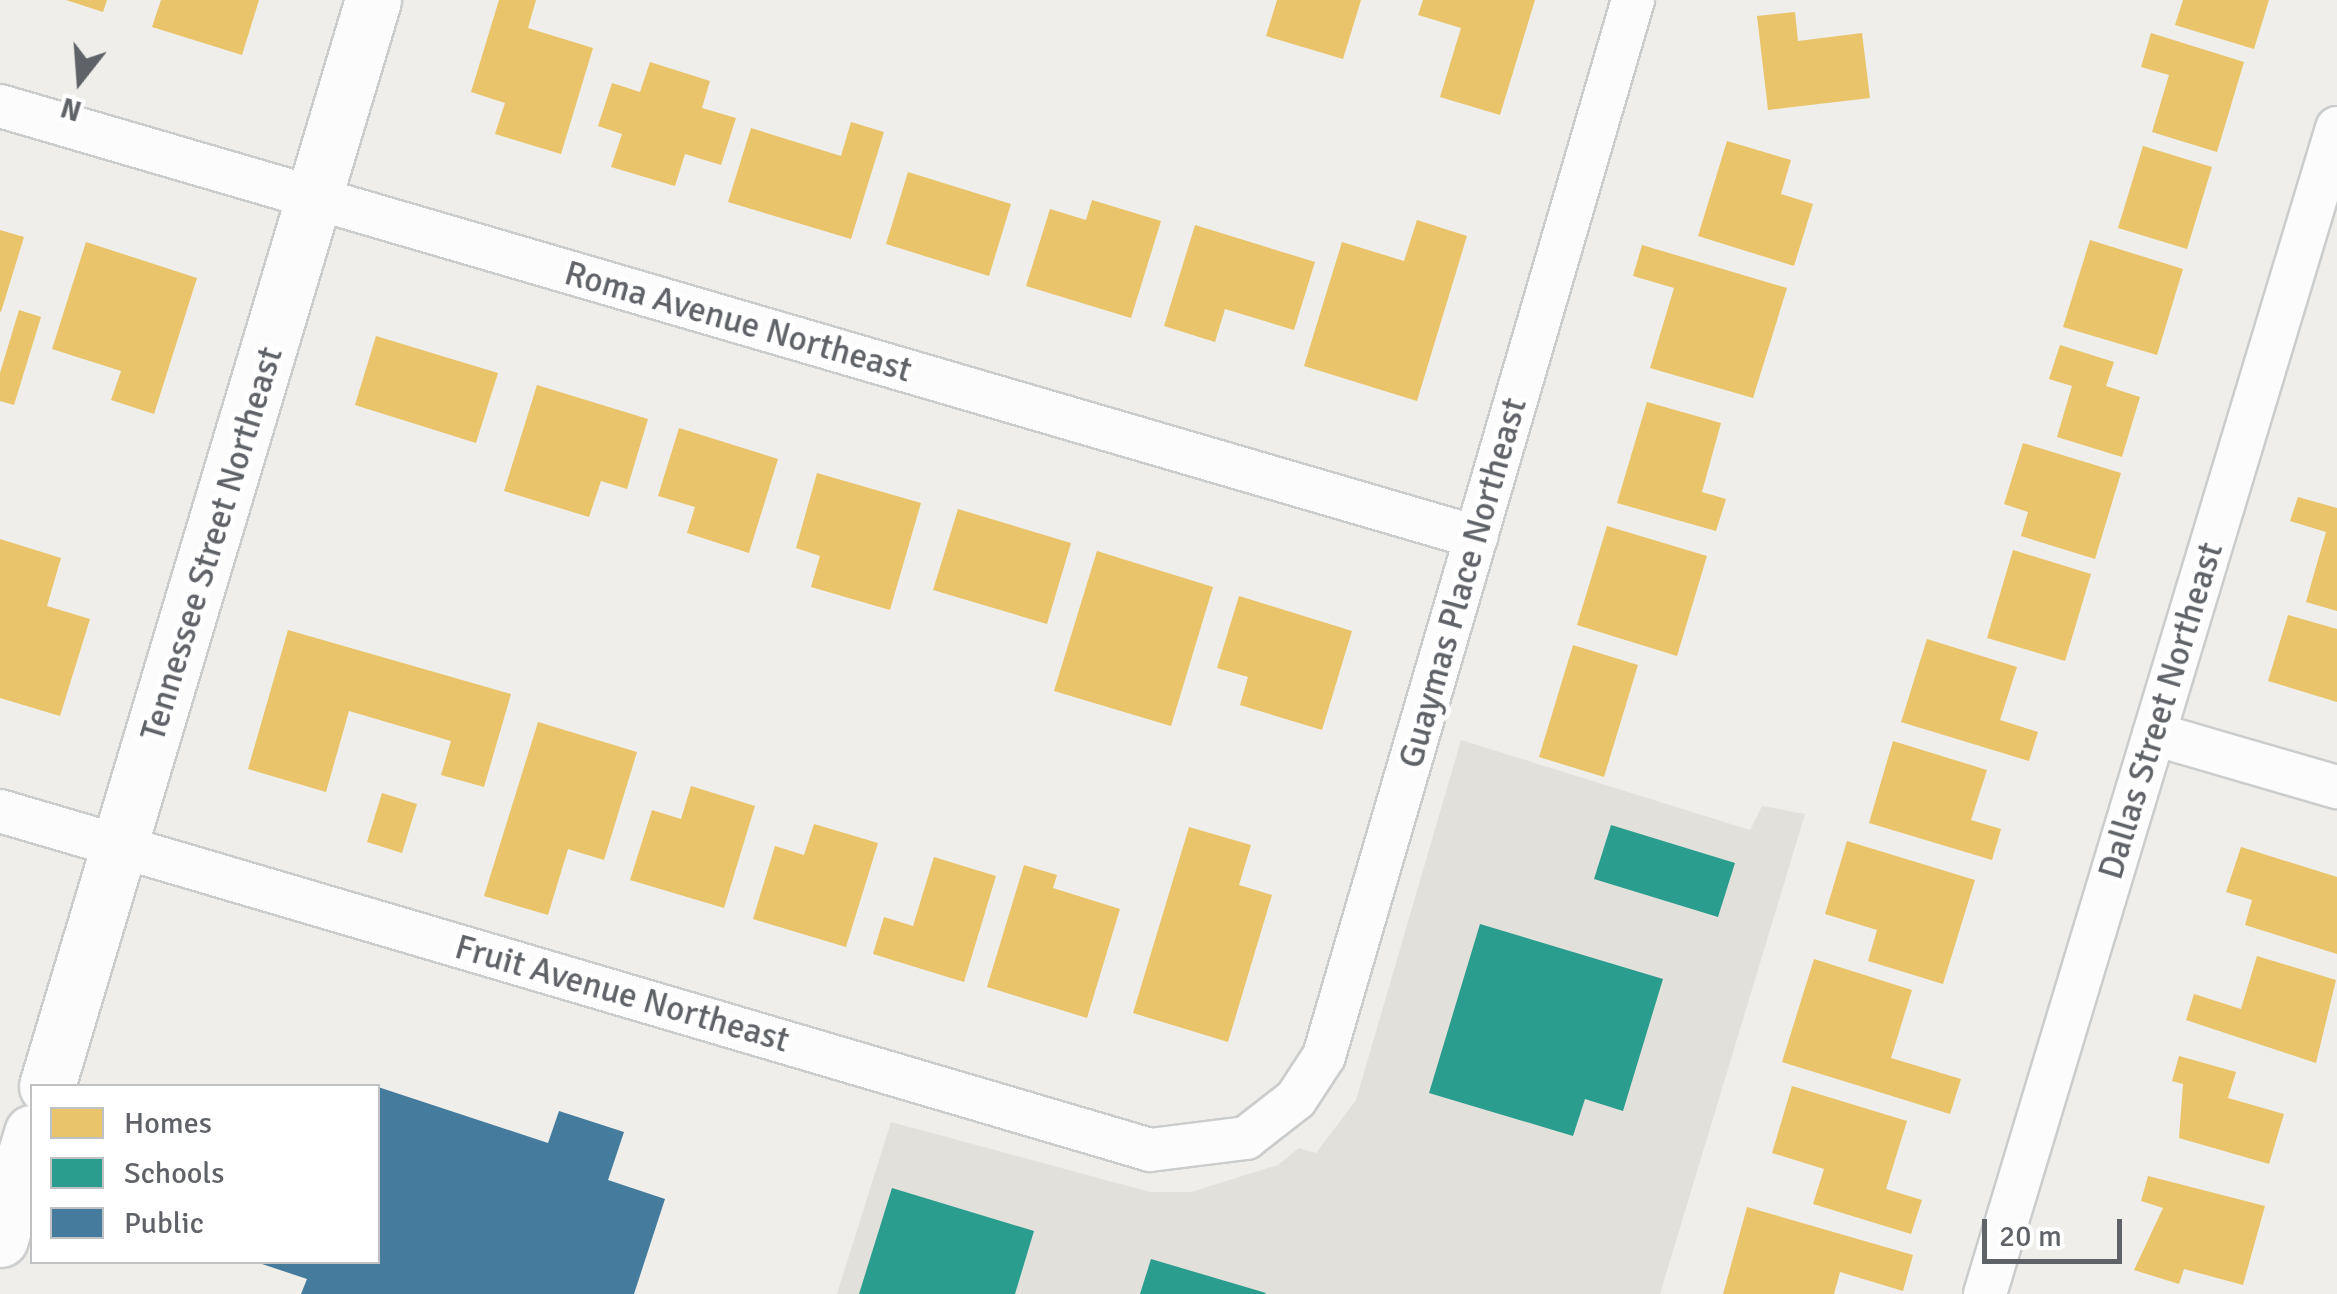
<!DOCTYPE html>
<html>
<head>
<meta charset="utf-8">
<style>
	body { margin:0 }
	#map { position:relative; width:2337px; height:1294px; overflow:hidden; background:#efeeea; font-family:Signika,sans-serif }
	div>[style] { position:absolute }
	[style*='--x'] { left:calc(var(--x)*1px); top:calc(var(--y)*1px); width:calc(var(--w)*1px); rotate:calc(var(--a)*1deg) }
	.education>* { inset:0; background:#e2e0da }
	.homes>* { inset:0; background:#e9c46a }
	.schools>* { inset:0; background:#2a9d8f }
	.public>* { inset:0; background:#457b9d }
	.roads { filter:drop-shadow(2px 0 #cbcccc) drop-shadow(-2px 0 #cbcccc) drop-shadow(0 2px #cbcccc) drop-shadow(0 -2px #cbcccc) }
	.street>* { height:42px; margin:-21px; padding:0 21px; transform-origin:21px; border-radius:21px; background:#fdfcfc }
	.secondary>* { height:55px; margin:-27.5px; padding:0 27.5px; transform-origin:27.5px; border-radius:27.5px; background:#fdfcfc }
	span { translate:-50% -50%; white-space:nowrap; text-align:center; line-height:1.15; -webkit-text-stroke:10px #fff; paint-order:stroke }
	.street-label { font-size:35px; color:#5f6368 }
	.legend { position:absolute; left:30px; top:1084px; width:350px; height:180px; box-sizing:border-box; background:#fff; border:2px solid #bfc1c3; margin:0; padding:12px 18px; list-style:none; font-size:30px; color:#5f6368 }
	.legend li { display:flex; align-items:center; gap:20px; height:50px }
	.legend b { width:50px; border:2px solid #bfc1c3 }
	.north { position:absolute; left:30px; top:30px; width:100px; height:100px; -webkit-text-stroke:8px #fff; paint-order:stroke; rotate:197deg; font-size:28px; font-weight:700; line-height:40px; text-align:center; color:#5f6368 }
	.north::after { content:''; display:block; margin:auto; width:35px; height:45px; background:#5f6368; clip-path:polygon(50% 0,100% 100%,50% 72%,0 100%) }
	.scale { position:absolute; left:1982px; top:1219px; width:140px; height:45px; box-sizing:border-box; border:5px solid #5f6368; border-top:0; padding-left:12px; font-size:30px; line-height:35px; white-space:nowrap; color:#5f6368; -webkit-text-stroke:8px #fff; paint-order:stroke }
</style>
</head>
<body>
<div id="map">
	<div class="education">
		<i style="clip-path:polygon(1461px 740px,1750px 830px,1762px 806px,1805px 814px,1660px 1294px,837px 1294px,891px 1122px,1150px 1192px,1191px 1192px,1278px 1165px,1299px 1148px,1316px 1153px,1356px 1100px)"></i>
	</div>
	<div class="homes">
		<i style="clip-path:polygon(66px 0,107px 0,103px 12px)"></i>
		<i style="clip-path:polygon(161px 0,259px 0,242px 55px,152px 27px)"></i>
		<i style="clip-path:polygon(499px 0,536px 0,528px 28px,593px 48px,561px 154px,495px 134px,505px 103px,471px 92px)"></i>
		<i style="clip-path:polygon(1277px 0,1361px 0,1343px 59px,1266px 36px)"></i>
		<i style="clip-path:polygon(1423px 0,1535px 0,1500px 115px,1440px 97px,1461px 28px,1418px 15px)"></i>
		<i style="clip-path:polygon(2183px 0,2269px 0,2254px 49px,2175px 25px)"></i>
		<i style="clip-path:polygon(1795px 12px,1798px 41px,1862px 33px,1870px 98px,1768px 110px,1757px 16px)"></i>
		<i style="clip-path:polygon(2151px 33px,2244px 62px,2217px 152px,2152px 132px,2169px 75px,2141px 67px)"></i>
		<i style="clip-path:polygon(650px 62px,710px 81px,702px 108px,736px 118px,721px 165px,685px 154px,675px 186px,611px 167px,622px 134px,598px 126px,612px 83px,640px 92px)"></i>
		<i style="clip-path:polygon(851px 122px,884px 132px,851px 239px,728px 202px,751px 128px,841px 156px)"></i>
		<i style="clip-path:polygon(1727px 141px,1791px 160px,1781px 194px,1813px 204px,1794px 266px,1698px 236px)"></i>
		<i style="clip-path:polygon(2143px 146px,2212px 167px,2187px 249px,2118px 228px)"></i>
		<i style="clip-path:polygon(908px 172px,1011px 204px,989px 276px,886px 244px)"></i>
		<i style="clip-path:polygon(1092px 200px,1161px 221px,1131px 318px,1026px 286px,1050px 209px,1086px 220px)"></i>
		<i style="clip-path:polygon(1417px 220px,1467px 236px,1417px 401px,1304px 366px,1342px 242px,1404px 261px)"></i>
		<i style="clip-path:polygon(1195px 225px,1315px 262px,1294px 330px,1225px 309px,1215px 342px,1164px 326px)"></i>
		<i style="clip-path:polygon(0 230px,24px 237px,1px 312px,0 311px)"></i>
		<i style="clip-path:polygon(2090px 240px,2183px 269px,2157px 355px,2063px 327px)"></i>
		<i style="clip-path:polygon(86px 242px,197px 278px,154px 414px,111px 400px,121px 371px,52px 349px)"></i>
		<i style="clip-path:polygon(1642px 245px,1787px 288px,1753px 398px,1650px 368px,1674px 288px,1633px 276px)"></i>
		<i style="clip-path:polygon(19px 310px,41px 317px,14px 405px,0 401px,0 373px)"></i>
		<i style="clip-path:polygon(376px 336px,498px 373px,476px 443px,355px 405px)"></i>
		<i style="clip-path:polygon(2060px 345px,2114px 362px,2106px 386px,2140px 397px,2122px 457px,2057px 437px,2072px 386px,2049px 379px)"></i>
		<i style="clip-path:polygon(537px 385px,648px 419px,627px 489px,601px 481px,589px 517px,504px 491px)"></i>
		<i style="clip-path:polygon(1647px 402px,1721px 423px,1702px 492px,1726px 499px,1716px 531px,1617px 503px)"></i>
		<i style="clip-path:polygon(679px 428px,778px 459px,749px 553px,687px 533px,695px 507px,658px 496px)"></i>
		<i style="clip-path:polygon(2023px 443px,2121px 473px,2095px 559px,2021px 536px,2028px 512px,2004px 504px)"></i>
		<i style="clip-path:polygon(817px 473px,921px 503px,890px 610px,811px 587px,820px 556px,796px 548px)"></i>
		<i style="clip-path:polygon(2298px 497px,2337px 508px,2337px 611px,2306px 602px,2326px 532px,2290px 521px)"></i>
		<i style="clip-path:polygon(958px 509px,1071px 543px,1047px 624px,933px 590px)"></i>
		<i style="clip-path:polygon(1607px 526px,1707px 556px,1677px 656px,1577px 625px)"></i>
		<i style="clip-path:polygon(0 539px,61px 558px,47px 606px,90px 619px,60px 716px,0 698px)"></i>
		<i style="clip-path:polygon(2013px 550px,2091px 574px,2065px 661px,1987px 638px)"></i>
		<i style="clip-path:polygon(1097px 551px,1213px 587px,1171px 726px,1054px 691px)"></i>
		<i style="clip-path:polygon(1239px 596px,1352px 631px,1322px 730px,1240px 705px,1248px 677px,1217px 668px)"></i>
		<i style="clip-path:polygon(2288px 615px,2337px 629px,2337px 702px,2268px 681px)"></i>
		<i style="clip-path:polygon(288px 630px,511px 694px,484px 787px,441px 775px,451px 741px,349px 711px,326px 792px,248px 769px)"></i>
		<i style="clip-path:polygon(1927px 639px,2017px 667px,2000px 720px,2038px 732px,2029px 761px,1901px 722px)"></i>
		<i style="clip-path:polygon(1573px 645px,1638px 665px,1604px 777px,1539px 757px)"></i>
		<i style="clip-path:polygon(538px 722px,637px 752px,604px 860px,568px 849px,548px 915px,484px 896px)"></i>
		<i style="clip-path:polygon(1893px 741px,1987px 770px,1971px 820px,2001px 829px,1992px 860px,1869px 823px)"></i>
		<i style="clip-path:polygon(691px 786px,755px 806px,724px 908px,630px 880px,652px 810px,681px 819px)"></i>
		<i style="clip-path:polygon(382px 793px,417px 804px,402px 853px,367px 842px)"></i>
		<i style="clip-path:polygon(814px 824px,878px 843px,846px 947px,753px 919px,775px 846px,804px 855px)"></i>
		<i style="clip-path:polygon(1189px 827px,1251px 845px,1239px 885px,1272px 895px,1228px 1042px,1133px 1013px)"></i>
		<i style="clip-path:polygon(1847px 841px,1975px 880px,1943px 984px,1868px 961px,1877px 930px,1825px 914px)"></i>
		<i style="clip-path:polygon(2241px 847px,2337px 877px,2337px 954px,2245px 925px,2252px 900px,2226px 892px)"></i>
		<i style="clip-path:polygon(934px 857px,996px 876px,964px 982px,873px 954px,884px 917px,913px 926px)"></i>
		<i style="clip-path:polygon(1024px 865px,1057px 875px,1053px 888px,1120px 909px,1087px 1018px,987px 987px)"></i>
		<i style="clip-path:polygon(2257px 956px,2336px 980px,2316px 1063px,2186px 1020px,2194px 994px,2241px 1009px)"></i>
		<i style="clip-path:polygon(1814px 959px,1912px 990px,1891px 1058px,1961px 1079px,1950px 1114px,1782px 1062px)"></i>
		<i style="clip-path:polygon(2179px 1056px,2236px 1072px,2228px 1098px,2284px 1114px,2269px 1164px,2179px 1138px,2183px 1084px,2172px 1081px)"></i>
		<i style="clip-path:polygon(1792px 1086px,1907px 1121px,1886px 1189px,1922px 1200px,1911px 1234px,1813px 1204px,1824px 1169px,1772px 1153px)"></i>
		<i style="clip-path:polygon(2148px 1176px,2265px 1206px,2243px 1285px,2184px 1269px,2179px 1284px,2134px 1270px,2163px 1208px,2141px 1201px)"></i>
		<i style="clip-path:polygon(1747px 1207px,1913px 1255px,1903px 1291px,1840px 1272px,1834px 1294px,1723px 1294px)"></i>
	</div>
	<div class="schools">
		<i style="clip-path:polygon(1611px 825px,1735px 863px,1718px 917px,1594px 879px)"></i>
		<i style="clip-path:polygon(1480px 924px,1663px 979px,1623px 1111px,1585px 1099px,1573px 1136px,1429px 1093px)"></i>
		<i style="clip-path:polygon(892px 1188px,1034px 1231px,1015px 1294px,859px 1294px)"></i>
		<i style="clip-path:polygon(1151px 1259px,1266px 1293px,1265px 1294px,1140px 1294px)"></i>
	</div>
	<div class="public">
		<i style="clip-path:polygon(378px 1087px,548px 1143px,559px 1111px,624px 1132px,608px 1180px,665px 1199px,634px 1294px,301px 1294px,307px 1279px,256px 1262px,378px 1262px)"></i>
	</div>
	<div class="roads">
		<div class="street">
			<i style="--x:0;--y:106;--w:1538;--a:16.28"></i>
			<i style="--x:2154;--y:734;--w:191;--a:16.2"></i>
			<i style="--x:0;--y:811;--w:1199;--a:16.42"></i>
			<i style="--x:1150;--y:1150;--w:97;--a:-7.1"></i>
			<i style="--x:1246;--y:1138;--w:63;--a:-38"></i>
			<i style="--x:1296;--y:1099;--w:51;--a:-56.9"></i>
			<i style="--x:1324;--y:1056;--w:1100;--a:-73.69"></i>
			<i style="--x:1985;--y:1294;--w:1218;--a:-73.2"></i>
		</div>
		<div class="secondary">
			<i style="--x:47;--y:1086;--w:1134;--a:-73.29"></i>
			<i style="--x:0;--y:1239;--w:111;--a:-73.2"></i>
		</div>
	</div>
	<div class="street-label">
		<span style="left:738px;top:322px;rotate:16deg">Roma Avenue Northeast</span>
		<span style="left:212px;top:544px;rotate:-73deg">Tennessee Street Northeast</span>
		<span style="left:1463px;top:583px;rotate:-74deg">Guaymas Place Northeast</span>
		<span style="left:2161px;top:711px;rotate:-73deg">Dallas Street Northeast</span>
		<span style="left:622px;top:994px;rotate:16deg">Fruit Avenue Northeast</span>
	</div>
	<ul class="legend">
	<li><b style="height:28px;background:#e9c46a"></b>Homes</li>
	<li><b style="height:28px;background:#2a9d8f"></b>Schools</li>
	<li><b style="height:28px;background:#457b9d"></b>Public</li>
	</ul>
	<div class="north">N</div>
	<div class="scale">20 m</div>
</div>
</body>
</html>
